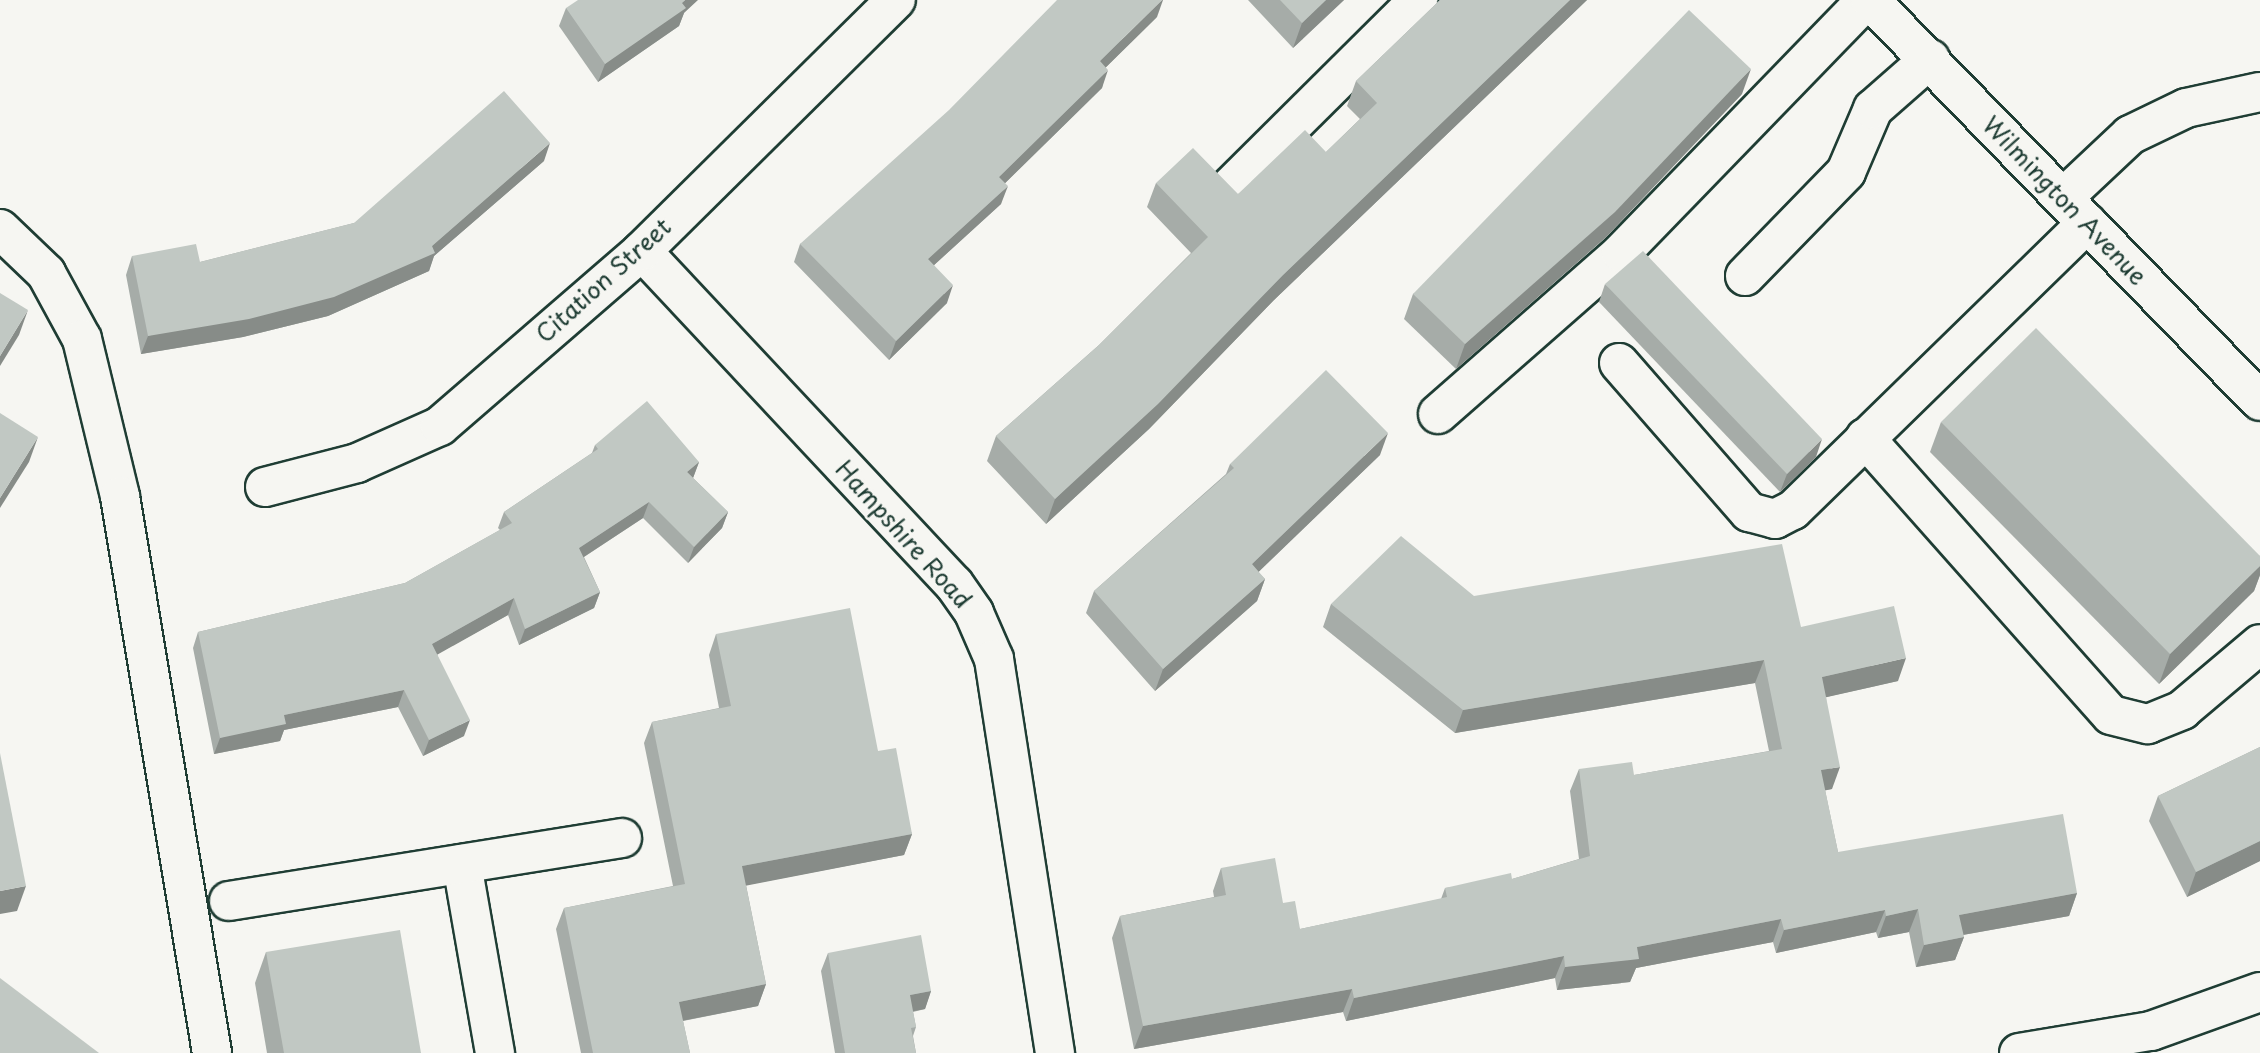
<!DOCTYPE html>
<html>
<head>
<meta charset="utf-8">
<style>
	body { margin:0 }
	#map { position:relative; width:2260px; height:1053px; overflow:hidden; background:#f6f6f2; font-family:"Playpen Sans",sans-serif }
	div>[style] { position:absolute }
	[style*='--x'] { left:calc(var(--x)*1px); top:calc(var(--y)*1px); width:calc(var(--w)*1px); rotate:calc(var(--a)*1deg) }
	.roads { filter:drop-shadow(2px 0 #1f3d34) drop-shadow(-2px 0 #1f3d34) drop-shadow(0 2px #1f3d34) drop-shadow(0 -2px #1f3d34) }
	.minor>* { height:38px; margin:-19px; padding:0 19px; transform-origin:19px; border-radius:19px; background:#f6f6f2 }
	.major>* { height:38px; margin:-19px; padding:0 19px; transform-origin:19px; border-radius:19px; background:#f6f6f2 }
	.wall>* { inset:0; background:#a6aca8 }
	.shaded-wall>* { inset:0; background:#878c88 }
	.building>* { inset:0; background:#c1c8c3 }
	span { translate:-50% -50%; white-space:nowrap; text-align:center; line-height:1.15; -webkit-text-stroke:5px #f6f6f2; paint-order:stroke }
	.street-label { font-size:24px; color:#1f3d34 }
</style>
</head>
<body>
<div id="map">
	<div class="roads">
		<div class="minor">
			<i style="--x:1231;--y:186;--w:264;--a:-44.8"></i>
			<i style="--x:2063;--y:198;--w:92;--a:-43.2"></i>
			<i style="--x:2130;--y:135;--w:62;--a:-25.7"></i>
			<i style="--x:2186;--y:108;--w:76;--a:-12.2"></i>
			<i style="--x:0;--y:229;--w:64;--a:43.7"></i>
			<i style="--x:46;--y:273;--w:75;--a:61.4"></i>
			<i style="--x:82;--y:339;--w:162;--a:76.4"></i>
			<i style="--x:120;--y:496;--w:565;--a:80.62"></i>
			<i style="--x:642;--y:251;--w:456;--a:46.9"></i>
			<i style="--x:954;--y:584;--w:35;--a:55"></i>
			<i style="--x:974;--y:613;--w:50;--a:66.5"></i>
			<i style="--x:994;--y:659;--w:399;--a:81.2"></i>
			<i style="--x:1745;--y:276;--w:145;--a:-45.8"></i>
			<i style="--x:1846;--y:172;--w:69;--a:-66.8"></i>
			<i style="--x:1873;--y:109;--w:76;--a:-41.3"></i>
			<i style="--x:1619;--y:363;--w:198;--a:48.9"></i>
			<i style="--x:1749;--y:512;--w:27;--a:15"></i>
			<i style="--x:1775;--y:519;--w:20;--a:-27"></i>
			<i style="--x:1793;--y:510;--w:411;--a:-44.3"></i>
			<i style="--x:1438;--y:414;--w:244;--a:-41.3"></i>
			<i style="--x:1621;--y:253;--w:352;--a:-45.9"></i>
			<i style="--x:1865;--y:438;--w:370;--a:48.4"></i>
			<i style="--x:2111;--y:715;--w:38;--a:14"></i>
			<i style="--x:2148;--y:724;--w:37;--a:-22"></i>
			<i style="--x:2182;--y:710;--w:102;--a:-40.2"></i>
			<i style="--x:265;--y:487;--w:95;--a:-14.6"></i>
			<i style="--x:357;--y:463;--w:91;--a:-24"></i>
			<i style="--x:440;--y:426;--w:267;--a:-40.9"></i>
			<i style="--x:642;--y:251;--w:357;--a:-44.7"></i>
			<i style="--x:462;--y:864;--w:192;--a:80.1"></i>
			<i style="--x:229;--y:901;--w:398;--a:-9.1"></i>
			<i style="--x:2019;--y:1053;--w:134;--a:-9.5"></i>
			<i style="--x:2151;--y:1031;--w:116;--a:-19.7"></i>
		</div>
		<div class="major">
			<i style="--x:1870;--y:0;--w:559;--a:45.8"></i>
		</div>
	</div>
	<div class="wall">
		<i style="clip-path:polygon(1248px 0,1344px 0,1293px 48px)"></i>
		<i style="clip-path:polygon(1440px 0,1587px 0,1274px 300px,1149px 429px,1046px 524px,987px 461px,996px 436px,1099px 345px,1191px 253px,1147px 207px,1156px 183px,1238px 194px,1326px 152px,1360px 119px,1347px 106px,1356px 81px)"></i>
		<i style="clip-path:polygon(566px 8px,684px 13px,679px 26px,598px 82px,559px 26px)"></i>
		<i style="clip-path:polygon(1157px 17px,1106px 67px,1102px 88px,1005px 183px,1001px 204px,934px 265px,947px 303px,889px 360px,794px 262px,800px 244px)"></i>
		<i style="clip-path:polygon(1742px 94px,1606px 237px,1456px 369px,1404px 319px,1413px 294px)"></i>
		<i style="clip-path:polygon(544px 161px,434px 256px,429px 271px,328px 316px,243px 337px,141px 354px,126px 275px,132px 256px,200px 262px,354px 223px)"></i>
		<i style="clip-path:polygon(1605px 284px,1816px 457px,1780px 492px,1599px 302px)"></i>
		<i style="clip-path:polygon(1941px 422px,2260px 556px,2260px 575px,2254px 591px,2159px 684px,1930px 452px)"></i>
		<i style="clip-path:polygon(595px 445px,699px 462px,693px 478px,728px 512px,722px 528px,688px 563px,643px 518px,584px 557px,600px 592px,594px 608px,519px 645px,508px 615px,437px 654px,464px 736px,423px 756px,398px 707px,284px 730px,280px 741px,214px 754px,193px 648px,198px 632px,405px 583px,500px 530px,498px 528px,504px 512px,592px 453px)"></i>
		<i style="clip-path:polygon(1380px 455px,1258px 572px,1265px 579px,1257px 601px,1155px 691px,1086px 613px,1094px 591px,1226px 474px,1230px 464px)"></i>
		<i style="clip-path:polygon(1474px 596px,1801px 627px,1898px 681px,1826px 697px,1832px 789px,1825px 790px,1838px 852px,2077px 893px,2069px 916px,1963px 935px,1964px 937px,1955px 960px,1916px 967px,1909px 932px,1878px 938px,1876px 932px,1776px 953px,1773px 942px,1636px 968px,1630px 982px,1557px 990px,1555px 978px,1346px 1021px,1343px 1012px,1134px 1049px,1112px 938px,1120px 916px,1214px 897px,1213px 891px,1221px 868px,1283px 903px,1300px 929px,1441px 899px,1445px 888px,1512px 879px,1579px 859px,1570px 791px,1579px 769px,1634px 775px,1769px 751px,1755px 683px,1455px 733px,1323px 627px,1331px 604px)"></i>
		<i style="clip-path:polygon(716px 634px,878px 751px,912px 834px,904px 855px,746px 885px,766px 984px,758px 1006px,683px 1021px,690px 1053px,581px 1053px,556px 929px,564px 908px,673px 886px,644px 743px,652px 722px,719px 708px,709px 655px)"></i>
		<i style="clip-path:polygon(2260px 747px,2260px 861px,2187px 897px,2149px 821px,2158px 796px)"></i>
		<i style="clip-path:polygon(266px 952px,421px 1053px,267px 1053px,255px 983px)"></i>
		<i style="clip-path:polygon(828px 953px,931px 991px,925px 1009px,913px 1012px,916px 1027px,913px 1036px,916px 1053px,835px 1053px,821px 971px)"></i>
	</div>
	<div class="shaded-wall">
		<i style="clip-path:polygon(685px 0,698px 0,684px 13px,679px 26px,598px 82px,605px 64px)"></i>
		<i style="clip-path:polygon(1162px 0,1163px 0,1157px 17px,1093px 80px,1100px 61px)"></i>
		<i style="clip-path:polygon(1326px 0,1344px 0,1293px 48px,1302px 23px)"></i>
		<i style="clip-path:polygon(1570px 0,1587px 0,1274px 300px,1149px 429px,1046px 524px,1055px 499px,1283px 275px)"></i>
		<i style="clip-path:polygon(1751px 69px,1742px 94px,1606px 237px,1456px 369px,1465px 344px)"></i>
		<i style="clip-path:polygon(1108px 70px,1102px 88px,993px 195px,999px 177px)"></i>
		<i style="clip-path:polygon(550px 143px,544px 161px,434px 256px,429px 271px,328px 316px,243px 337px,141px 354px,148px 336px,432px 246px)"></i>
		<i style="clip-path:polygon(1008px 186px,1001px 204px,921px 277px,928px 259px)"></i>
		<i style="clip-path:polygon(953px 285px,947px 303px,889px 360px,896px 341px)"></i>
		<i style="clip-path:polygon(28px 310px,19px 335px,0 366px,0 356px)"></i>
		<i style="clip-path:polygon(1388px 433px,1380px 455px,1244px 586px,1252px 564px)"></i>
		<i style="clip-path:polygon(38px 437px,29px 462px,0 508px,0 498px)"></i>
		<i style="clip-path:polygon(1822px 439px,1816px 457px,1780px 492px,1787px 474px)"></i>
		<i style="clip-path:polygon(699px 462px,693px 478px,687px 472px)"></i>
		<i style="clip-path:polygon(649px 502px,643px 518px,573px 564px,579px 548px)"></i>
		<i style="clip-path:polygon(728px 512px,722px 528px,688px 563px,694px 547px)"></i>
		<i style="clip-path:polygon(2260px 566px,2260px 575px,2254px 591px,2159px 684px,2170px 654px)"></i>
		<i style="clip-path:polygon(1265px 579px,1257px 601px,1155px 691px,1163px 669px)"></i>
		<i style="clip-path:polygon(600px 592px,594px 608px,519px 645px,525px 629px)"></i>
		<i style="clip-path:polygon(514px 598px,508px 615px,426px 661px,432px 644px)"></i>
		<i style="clip-path:polygon(1906px 658px,1898px 681px,1814px 700px,1822px 677px)"></i>
		<i style="clip-path:polygon(1764px 660px,1755px 683px,1455px 733px,1463px 710px)"></i>
		<i style="clip-path:polygon(404px 690px,398px 707px,284px 730px,280px 741px,214px 754px,220px 738px,284px 715px)"></i>
		<i style="clip-path:polygon(470px 720px,464px 736px,423px 756px,429px 740px)"></i>
		<i style="clip-path:polygon(1840px 767px,1832px 789px,1813px 793px,1821px 770px)"></i>
		<i style="clip-path:polygon(912px 834px,904px 855px,734px 888px,742px 866px)"></i>
		<i style="clip-path:polygon(2260px 841px,2260px 861px,2187px 897px,2196px 872px)"></i>
		<i style="clip-path:polygon(26px 886px,17px 911px,0 914px,0 891px)"></i>
		<i style="clip-path:polygon(2077px 893px,2069px 916px,1951px 937px,1959px 915px)"></i>
		<i style="clip-path:polygon(1918px 909px,1909px 932px,1878px 938px,1886px 916px)"></i>
		<i style="clip-path:polygon(1885px 910px,1876px 932px,1776px 953px,1784px 930px)"></i>
		<i style="clip-path:polygon(1781px 919px,1773px 942px,1636px 968px,1630px 982px,1557px 990px,1565px 967px,1637px 947px)"></i>
		<i style="clip-path:polygon(1964px 937px,1955px 960px,1916px 967px,1924px 945px)"></i>
		<i style="clip-path:polygon(1564px 956px,1555px 978px,1346px 1021px,1354px 998px)"></i>
		<i style="clip-path:polygon(766px 984px,758px 1006px,671px 1023px,679px 1002px)"></i>
		<i style="clip-path:polygon(1352px 989px,1343px 1012px,1134px 1049px,1143px 1026px)"></i>
		<i style="clip-path:polygon(931px 991px,925px 1009px,904px 1013px,910px 995px)"></i>
	</div>
	<div class="building">
		<i style="clip-path:polygon(578px 0,685px 0,682px 3px,686px 8px,605px 64px,566px 8px)"></i>
		<i style="clip-path:polygon(1057px 0,1162px 0,1100px 61px,1108px 70px,999px 177px,1008px 186px,928px 259px,953px 285px,896px 341px,800px 244px,949px 110px)"></i>
		<i style="clip-path:polygon(1280px 0,1326px 0,1302px 23px)"></i>
		<i style="clip-path:polygon(1440px 0,1570px 0,1283px 275px,1158px 404px,1055px 499px,996px 436px,1099px 345px,1208px 237px,1156px 183px,1193px 148px,1238px 194px,1305px 130px,1326px 152px,1377px 103px,1356px 81px)"></i>
		<i style="clip-path:polygon(1689px 10px,1751px 69px,1615px 212px,1465px 344px,1413px 294px)"></i>
		<i style="clip-path:polygon(504px 91px,550px 143px,432px 246px,435px 253px,334px 297px,249px 319px,148px 336px,132px 256px,196px 244px,200px 262px,354px 223px)"></i>
		<i style="clip-path:polygon(1643px 251px,1822px 439px,1787px 474px,1605px 284px)"></i>
		<i style="clip-path:polygon(0 293px,28px 310px,0 356px)"></i>
		<i style="clip-path:polygon(2036px 328px,2260px 556px,2260px 566px,2170px 654px,1941px 422px)"></i>
		<i style="clip-path:polygon(1326px 370px,1388px 433px,1252px 564px,1265px 579px,1163px 669px,1094px 591px,1234px 468px,1230px 464px)"></i>
		<i style="clip-path:polygon(647px 401px,699px 462px,687px 472px,728px 512px,694px 547px,649px 502px,579px 548px,600px 592px,525px 629px,514px 598px,432px 644px,470px 720px,429px 740px,404px 690px,284px 715px,286px 724px,220px 738px,198px 632px,405px 583px,512px 523px,504px 512px,598px 449px,595px 445px)"></i>
		<i style="clip-path:polygon(0 413px,38px 437px,0 498px)"></i>
		<i style="clip-path:polygon(1401px 536px,1474px 596px,1782px 544px,1801px 627px,1894px 606px,1906px 658px,1822px 677px,1840px 767px,1821px 770px,1838px 852px,2063px 814px,2077px 893px,1959px 915px,1964px 937px,1924px 945px,1918px 909px,1886px 916px,1885px 910px,1784px 930px,1781px 919px,1637px 947px,1639px 959px,1565px 967px,1564px 956px,1354px 998px,1352px 989px,1143px 1026px,1120px 916px,1226px 895px,1221px 868px,1275px 858px,1283px 903px,1295px 901px,1300px 929px,1447px 897px,1445px 888px,1511px 873px,1512px 879px,1590px 856px,1579px 769px,1632px 762px,1634px 775px,1782px 749px,1764px 660px,1463px 710px,1331px 604px)"></i>
		<i style="clip-path:polygon(850px 608px,878px 751px,896px 748px,912px 834px,742px 866px,766px 984px,679px 1002px,690px 1053px,593px 1053px,564px 908px,685px 884px,652px 722px,731px 706px,716px 634px)"></i>
		<i style="clip-path:polygon(2260px 747px,2260px 841px,2196px 872px,2158px 796px)"></i>
		<i style="clip-path:polygon(0 753px,26px 886px,0 891px)"></i>
		<i style="clip-path:polygon(400px 930px,421px 1053px,284px 1053px,266px 952px)"></i>
		<i style="clip-path:polygon(921px 935px,931px 991px,910px 995px,916px 1027px,911px 1028px,916px 1053px,845px 1053px,828px 953px)"></i>
		<i style="clip-path:polygon(0 978px,99px 1053px,0 1053px)"></i>
	</div>
	<div class="street-label">
		<span style="left:2065px;top:200px;rotate:46deg">Wilmington Avenue</span>
		<span style="left:603px;top:280px;rotate:-42deg">Citation Street</span>
		<span style="left:904px;top:534px;rotate:48deg">Hampshire Road</span>
	</div>
</div>
</body>
</html>
